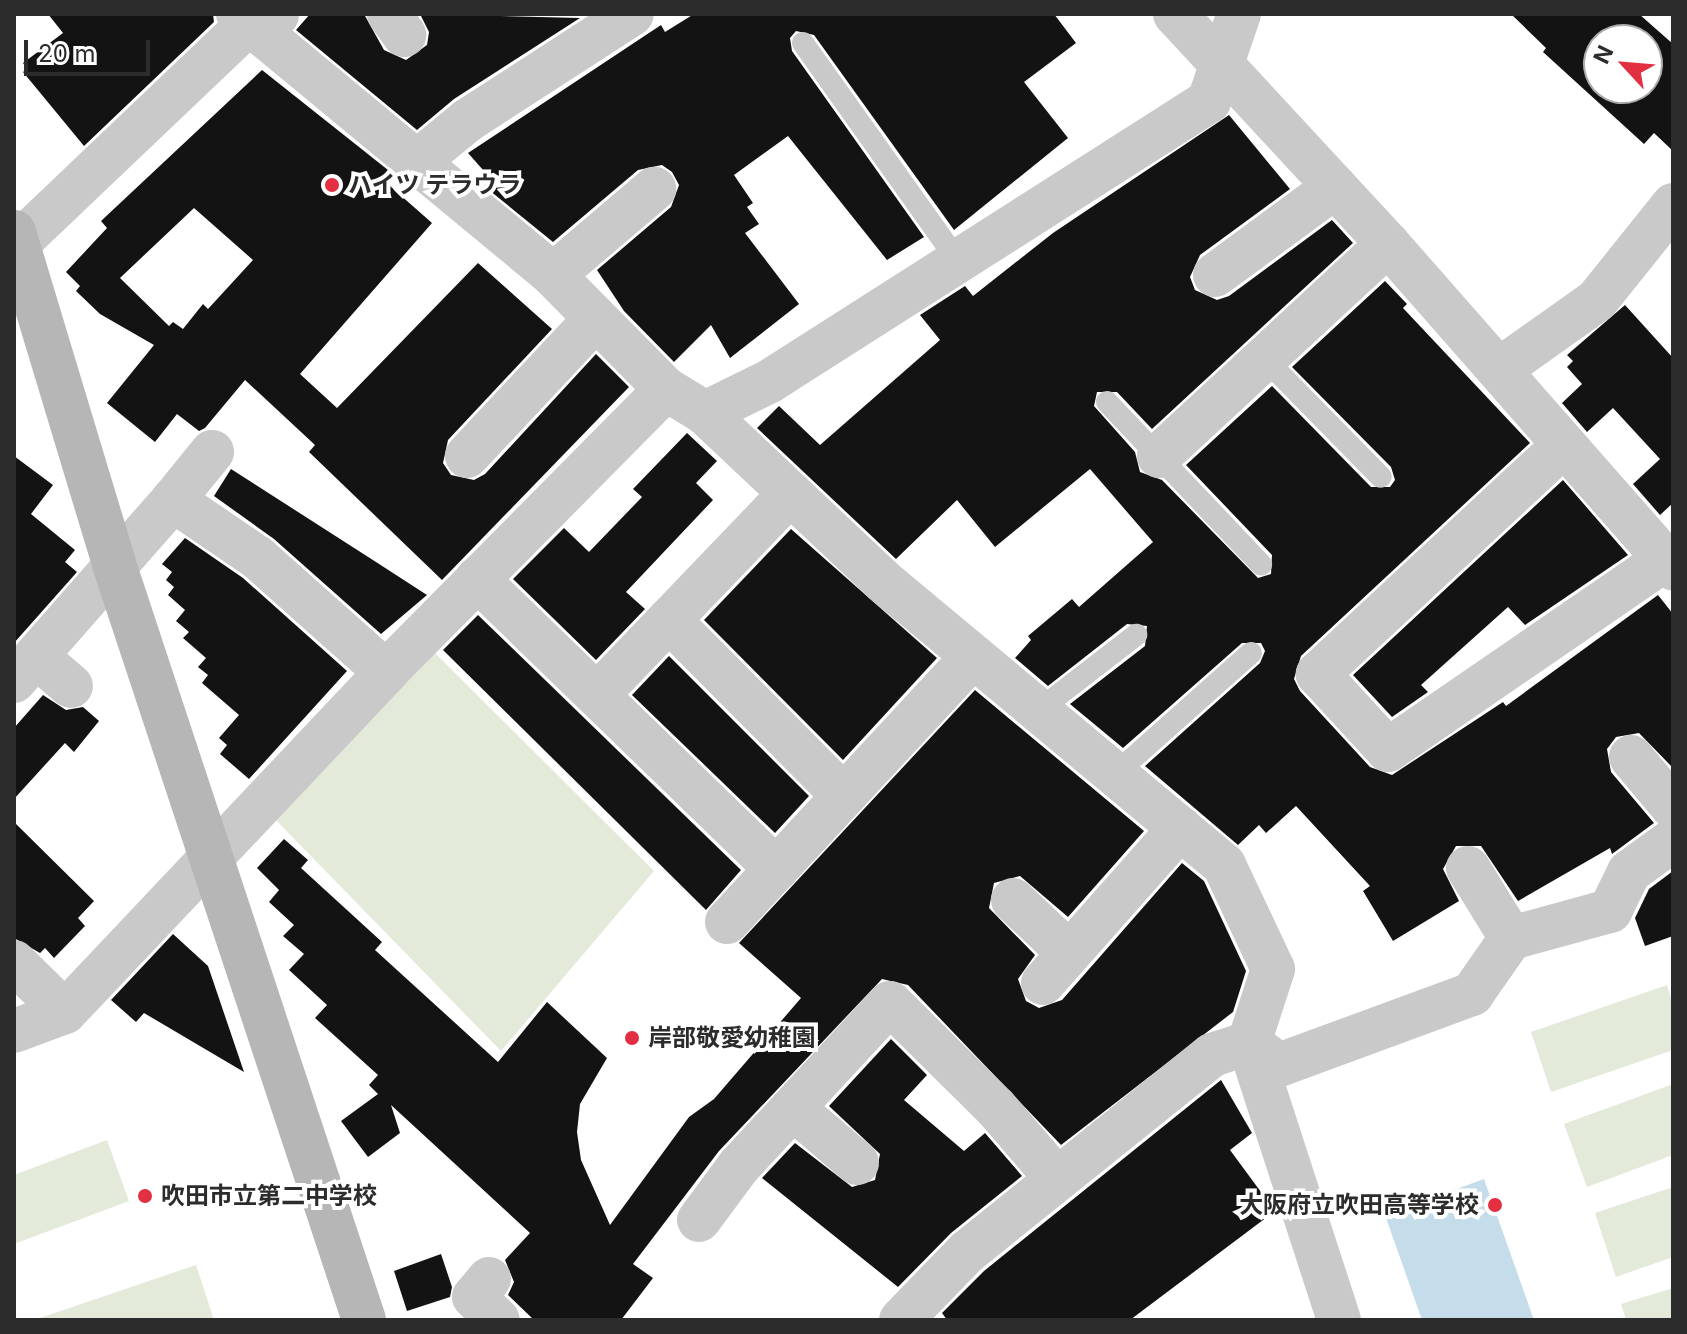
<!DOCTYPE html>
<html>
<head>
<meta charset="utf-8">
<style>
	body { margin:0 }
	#map { position:relative; width:1687px; height:1334px; overflow:hidden; background:#fff; font-family:Inter,"Noto Sans JP",sans-serif }
	div>[style] { position:absolute }
	[style*='--x'] { left:calc(var(--x)*1px); top:calc(var(--y)*1px); width:calc(var(--w)*1px); rotate:calc(var(--a)*1deg) }
	.green>* { inset:0; background:#e3ead9 }
	.water>* { inset:0; background:#c5ddea }
	.building>* { inset:0; background:#131313 }
	.lane>* { height:22px; margin:-11px; padding:0 11px; transform-origin:11px; border-radius:11px; background:#c9c9c9 }
	.street>* { height:44px; margin:-22px; padding:0 22px; transform-origin:22px; border-radius:22px; background:#c9c9c9 }
	.secondary>* { height:44px; margin:-22px; padding:0 22px; transform-origin:22px; border-radius:22px; background:#b6b6b6 }
	.dots>* { width:22px; height:22px; translate:-50% -50%; box-sizing:border-box; border:4px solid #fff; border-radius:50% }
	span { translate:-50% -50%; white-space:nowrap; text-align:center; line-height:1.15; -webkit-text-stroke:8px #fff; paint-order:stroke }
	.poi-label { font-size:24px; color:#2c2c2c; font-weight:700 }
	.left { translate:0 -50%; text-align:left }
	.right { translate:-100% -50%; text-align:right }
	.frame { position:absolute; inset:0; border:16px solid #2c2c2c; pointer-events:none }
	.north { position:absolute; left:1583px; top:24px; width:80px; height:80px; box-sizing:border-box; background:#fff; border:2px solid #ababab; border-radius:50%; rotate:296deg; font-size:22px; font-weight:700; line-height:32px; text-align:center; color:#2c2c2c }
	.north::after { content:''; display:block; margin:auto; width:28px; height:36px; background:#e22f42; clip-path:polygon(50% 0,100% 100%,50% 72%,0 100%) }
	.scale { position:absolute; left:24px; top:40px; width:126px; height:36px; box-sizing:border-box; border:4px solid #2c2c2c; border-top:0; padding-left:10px; font-size:24px; line-height:28px; white-space:nowrap; color:#2c2c2c; -webkit-text-stroke:6px #fff; paint-order:stroke }
</style>
</head>
<body>
<div id="map">
	<div class="green">
		<i style="clip-path:polygon(429px 647px,654px 871px,501px 1051px,269px 813px)"></i>
		<i style="clip-path:polygon(1667px 985px,1673px 1004px,1673px 1050px,1551px 1092px,1531px 1032px)"></i>
		<i style="clip-path:polygon(1673px 1084px,1673px 1155px,1587px 1187px,1564px 1124px)"></i>
		<i style="clip-path:polygon(107px 1140px,129px 1201px,14px 1244px,14px 1175px)"></i>
		<i style="clip-path:polygon(1673px 1187px,1673px 1257px,1616px 1277px,1595px 1213px)"></i>
		<i style="clip-path:polygon(196px 1265px,214px 1320px,34px 1320px)"></i>
		<i style="clip-path:polygon(1673px 1288px,1673px 1320px,1626px 1320px,1621px 1304px)"></i>
	</div>
	<div class="water">
		<i style="clip-path:polygon(1484px 1179px,1534px 1320px,1422px 1320px,1385px 1215px)"></i>
	</div>
	<div class="building">
		<i style="clip-path:polygon(48px 14px,213px 14px,214px 22px,84px 146px,23px 72px,27px 69px,23px 63px,63px 33px)"></i>
		<i style="clip-path:polygon(310px 14px,364px 14px,384px 50px,406px 60px,427px 45px,429px 32px,420px 14px,580px 18px,454px 99px,417px 130px,296px 30px)"></i>
		<i style="clip-path:polygon(694px 14px,1054px 14px,1076px 43px,1024px 82px,1068px 138px,954px 230px,814px 35px,796px 31px,790px 38px,792px 51px,924px 237px,887px 260px,788px 136px,734px 175px,753px 203px,747px 207px,759px 224px,745px 233px,799px 304px,730px 358px,711px 325px,674px 362px,624px 311px,597px 270px,671px 207px,679px 185px,672px 172px,662px 165px,638px 170px,553px 242px,484px 186px,491px 179px,468px 153px,661px 25px,665px 32px)"></i>
		<i style="clip-path:polygon(evenodd,1511px 14px,1639px 14px,1673px 44px,1673px 151px,1654px 133px,1644px 144px,1543px 52px,1546px 48px,1511px 14px,1599px 40px,1647px 40px,1647px 88px,1599px 88px,1599px 40px)"></i>
		<i style="clip-path:polygon(evenodd,262px 70px,388px 170px,381px 178px,432px 223px,300px 374px,337px 408px,478px 263px,552px 329px,448px 440px,443px 463px,451px 475px,474px 480px,485px 474px,596px 354px,629px 387px,442px 580px,309px 452px,315px 445px,245px 380px,205px 428px,199px 431px,177px 414px,155px 442px,107px 403px,154px 345px,100px 314px,76px 291px,80px 286px,66px 272px,107px 228px,101px 221px,262px 70px,194px 208px,253px 260px,208px 309px,203px 304px,183px 329px,173px 322px,169px 326px,120px 278px,194px 208px)"></i>
		<i style="clip-path:polygon(1229px 115px,1290px 189px,1200px 255px,1190px 277px,1195px 290px,1217px 300px,1229px 296px,1332px 220px,1353px 243px,1152px 429px,1117px 392px,1097px 392px,1094px 406px,1135px 452px,1140px 472px,1162px 480px,1258px 578px,1271px 574px,1272px 555px,1186px 465px,1272px 386px,1371px 487px,1390px 487px,1395px 480px,1391px 467px,1292px 367px,1385px 281px,1407px 304px,1403px 308px,1530px 443px,1301px 656px,1294px 679px,1300px 691px,1370px 767px,1392px 775px,1503px 702px,1506px 706px,1658px 595px,1673px 614px,1673px 768px,1639px 733px,1616px 737px,1607px 749px,1611px 772px,1654px 823px,1612px 854px,1610px 848px,1518px 901px,1481px 846px,1456px 846px,1443px 869px,1459px 901px,1393px 941px,1363px 891px,1370px 886px,1296px 806px,1266px 833px,1259px 825px,1238px 845px,1145px 766px,1260px 663px,1265px 651px,1261px 643px,1242px 643px,1123px 748px,1070px 704px,1145px 646px,1147px 626px,1127px 624px,1048px 686px,1015px 658px,1031px 640px,1028px 636px,1072px 599px,1079px 607px,1153px 542px,1090px 469px,995px 547px,957px 500px,896px 559px,757px 428px,779px 406px,820px 445px,940px 340px,920px 315px,965px 286px,973px 296px,1053px 233px)"></i>
		<i style="clip-path:polygon(1625px 305px,1673px 358px,1673px 503px,1660px 515px,1633px 484px,1660px 459px,1613px 408px,1587px 432px,1562px 403px,1582px 384px,1567px 367px,1573px 361px,1567px 355px)"></i>
		<i style="clip-path:polygon(687px 433px,717px 461px,696px 483px,713px 500px,626px 592px,645px 609px,596px 660px,513px 579px,564px 528px,589px 552px,642px 497px,633px 489px)"></i>
		<i style="clip-path:polygon(14px 456px,53px 485px,31px 514px,75px 550px,65px 562px,77px 572px,14px 643px)"></i>
		<i style="clip-path:polygon(231px 469px,376px 562px,427px 595px,381px 634px,274px 539px,214px 496px)"></i>
		<i style="clip-path:polygon(1563px 480px,1628px 555px,1525px 625px,1508px 607px,1421px 685px,1428px 692px,1392px 717px,1353px 675px)"></i>
		<i style="clip-path:polygon(791px 529px,937px 658px,843px 760px,704px 620px)"></i>
		<i style="clip-path:polygon(185px 538px,243px 578px,347px 671px,249px 779px,220px 754px,227px 745px,219px 738px,239px 715px,202px 683px,208px 675px,198px 667px,206px 658px,183px 638px,189px 632px,176px 621px,185px 610px,168px 595px,174px 587px,166px 580px,172px 572px,162px 564px)"></i>
		<i style="clip-path:polygon(478px 615px,741px 870px,706px 910px,443px 650px)"></i>
		<i style="clip-path:polygon(669px 656px,809px 796px,775px 833px,632px 695px)"></i>
		<i style="clip-path:polygon(975px 690px,1144px 831px,1068px 917px,1020px 876px,994px 883px,989px 908px,1035px 955px,1018px 979px,1026px 1001px,1039px 1008px,1062px 1000px,1182px 863px,1204px 881px,1246px 971px,1233px 1012px,1061px 1145px,908px 985px,882px 979px,719px 1151px,633px 1264px,653px 1278px,621px 1320px,534px 1320px,508px 1295px,514px 1282px,505px 1260px,530px 1233px,391px 1105px,400px 1133px,368px 1157px,341px 1121px,378px 1094px,369px 1085px,378px 1075px,315px 1018px,327px 1005px,289px 970px,304px 954px,283px 936px,294px 925px,269px 902px,279px 890px,257px 868px,284px 839px,308px 860px,301px 868px,382px 942px,375px 950px,498px 1062px,547px 1002px,607px 1058px,580px 1104px,577px 1132px,581px 1160px,610px 1225px,689px 1117px,714px 1099px,801px 998px,739px 943px)"></i>
		<i style="clip-path:polygon(43px 695px,66px 710px,83px 707px,99px 721px,74px 752px,65px 743px,14px 799px,14px 728px)"></i>
		<i style="clip-path:polygon(14px 822px,94px 901px,78px 918px,85px 926px,54px 958px,45px 948px,40px 953px,14px 938px)"></i>
		<i style="clip-path:polygon(1673px 871px,1673px 936px,1645px 946px,1635px 918px,1649px 889px)"></i>
		<i style="clip-path:polygon(173px 934px,208px 966px,244px 1072px,144px 1013px,136px 1022px,111px 1000px)"></i>
		<i style="clip-path:polygon(891px 1039px,927px 1075px,904px 1100px,964px 1151px,985px 1133px,1022px 1176px,951px 1233px,898px 1287px,762px 1178px,795px 1143px,852px 1187px,875px 1180px,880px 1154px,829px 1106px)"></i>
		<i style="clip-path:polygon(1221px 1080px,1252px 1133px,1230px 1150px,1275px 1211px,1130px 1320px,947px 1320px,942px 1313px,984px 1271px)"></i>
		<i style="clip-path:polygon(441px 1254px,452px 1287px,450px 1297px,407px 1311px,394px 1271px)"></i>
	</div>
	<div class="lane">
		<i style="--x:803;--y:43;--w:264;--a:54.6"></i>
		<i style="--x:1265;--y:359;--w:165;--a:45.5"></i>
		<i style="--x:1107;--y:402;--w:224;--a:46.5"></i>
		<i style="--x:1039;--y:710;--w:123;--a:-37.7"></i>
		<i style="--x:1115;--y:774;--w:182;--a:-41.7"></i>
	</div>
	<div class="street">
		<i style="--x:238;--y:14;--w:409;--a:39.6"></i>
		<i style="--x:553;--y:275;--w:161;--a:45.3"></i>
		<i style="--x:666;--y:389;--w:46;--a:31.6"></i>
		<i style="--x:705;--y:413;--w:245;--a:43.3"></i>
		<i style="--x:883;--y:581;--w:444;--a:39.8"></i>
		<i style="--x:1224;--y:865;--w:115;--a:64.8"></i>
		<i style="--x:1273;--y:969;--w:78;--a:108"></i>
		<i style="--x:1249;--y:1043;--w:291;--a:72"></i>
		<i style="--x:389;--y:14;--w:26;--a:54"></i>
		<i style="--x:1175;--y:14;--w:313;--a:47.2"></i>
		<i style="--x:1388;--y:244;--w:432;--a:48.7"></i>
		<i style="--x:418;--y:161;--w:65;--a:-39.4"></i>
		<i style="--x:468;--y:120;--w:195;--a:-32.9"></i>
		<i style="--x:14;--y:247;--w:325;--a:-43.6"></i>
		<i style="--x:249;--y:23;--w:29;--a:-16"></i>
		<i style="--x:553;--y:275;--w:133;--a:-40.4"></i>
		<i style="--x:1215;--y:275;--w:149;--a:-36.3"></i>
		<i style="--x:1500;--y:369;--w:119;--a:-35.4"></i>
		<i style="--x:1597;--y:300;--w:122;--a:-51.3"></i>
		<i style="--x:705;--y:413;--w:72;--a:-26.2"></i>
		<i style="--x:770;--y:381;--w:521;--a:-32.53"></i>
		<i style="--x:1209;--y:101;--w:92;--a:-71"></i>
		<i style="--x:1563;--y:446;--w:335;--a:137.1"></i>
		<i style="--x:1318;--y:674;--w:103;--a:47.4"></i>
		<i style="--x:1388;--y:750;--w:337;--a:-34.5"></i>
		<i style="--x:467;--y:456;--w:187;--a:-46.9"></i>
		<i style="--x:1159;--y:456;--w:312;--a:-42.8"></i>
		<i style="--x:173;--y:500;--w:62;--a:-50.9"></i>
		<i style="--x:477;--y:579;--w:417;--a:44.1"></i>
		<i style="--x:669;--y:620;--w:248;--a:45.2"></i>
		<i style="--x:36;--y:656;--w:46;--a:40.6"></i>
		<i style="--x:14;--y:681;--w:241;--a:-48.7"></i>
		<i style="--x:173;--y:500;--w:103;--a:34.3"></i>
		<i style="--x:258;--y:558;--w:171;--a:41.7"></i>
		<i style="--x:597;--y:695;--w:279;--a:-46.2"></i>
		<i style="--x:1631;--y:757;--w:65;--a:50"></i>
		<i style="--x:1468;--y:868;--w:82;--a:58.4"></i>
		<i style="--x:1013;--y:900;--w:77;--a:43.4"></i>
		<i style="--x:727;--y:922;--w:362;--a:-47.2"></i>
		<i style="--x:14;--y:962;--w:71;--a:44.4"></i>
		<i style="--x:1043;--y:983;--w:207;--a:-48.5"></i>
		<i style="--x:14;--y:1031;--w:54;--a:-20.4"></i>
		<i style="--x:65;--y:1012;--w:468;--a:-46.6"></i>
		<i style="--x:386;--y:672;--w:398;--a:-45.3"></i>
		<i style="--x:794;--y:1109;--w:83;--a:40.6"></i>
		<i style="--x:699;--y:1220;--w:67;--a:-53.5"></i>
		<i style="--x:739;--y:1166;--w:222;--a:-47.2"></i>
		<i style="--x:890;--y:1003;--w:149;--a:44.7"></i>
		<i style="--x:996;--y:1108;--w:94;--a:49.3"></i>
		<i style="--x:489;--y:1279;--w:23;--a:130"></i>
		<i style="--x:474;--y:1297;--w:33;--a:44"></i>
		<i style="--x:901;--y:1320;--w:95;--a:-45.9"></i>
		<i style="--x:967;--y:1252;--w:314;--a:-38.8"></i>
		<i style="--x:1212;--y:1055;--w:39;--a:-18"></i>
		<i style="--x:1249;--y:1043;--w:37;--a:36"></i>
		<i style="--x:1279;--y:1065;--w:206;--a:-20.2"></i>
		<i style="--x:1472;--y:994;--w:68;--a:-55.1"></i>
		<i style="--x:1511;--y:938;--w:103;--a:-15.3"></i>
		<i style="--x:1610;--y:911;--w:43;--a:-64"></i>
		<i style="--x:1629;--y:872;--w:54;--a:-36"></i>
	</div>
	<div class="secondary">
		<i style="--x:14;--y:232;--w:347;--a:73.2"></i>
		<i style="--x:114;--y:564;--w:796;--a:71.7"></i>
	</div>
	<div class="dots">
		<i style="left:332px;top:185px;background:#e22f42"></i>
		<i style="left:632px;top:1038px;background:#e22f42"></i>
		<i style="left:145px;top:1196px;background:#e22f42"></i>
		<i style="left:1495px;top:1205px;background:#e22f42"></i>
	</div>
	<div class="poi-label">
		<span class="left" style="left:348px;top:185px">ハイツ テラウラ</span>
		<span class="left" style="left:648px;top:1038px">岸部敬愛幼稚園</span>
		<span class="left" style="left:161px;top:1196px">吹田市立第二中学校</span>
		<span class="right" style="left:1479px;top:1205px">大阪府立吹田高等学校</span>
	</div>
	<div class="frame"></div>
	<div class="north">N</div>
	<div class="scale">20 m</div>
</div>
</body>
</html>
